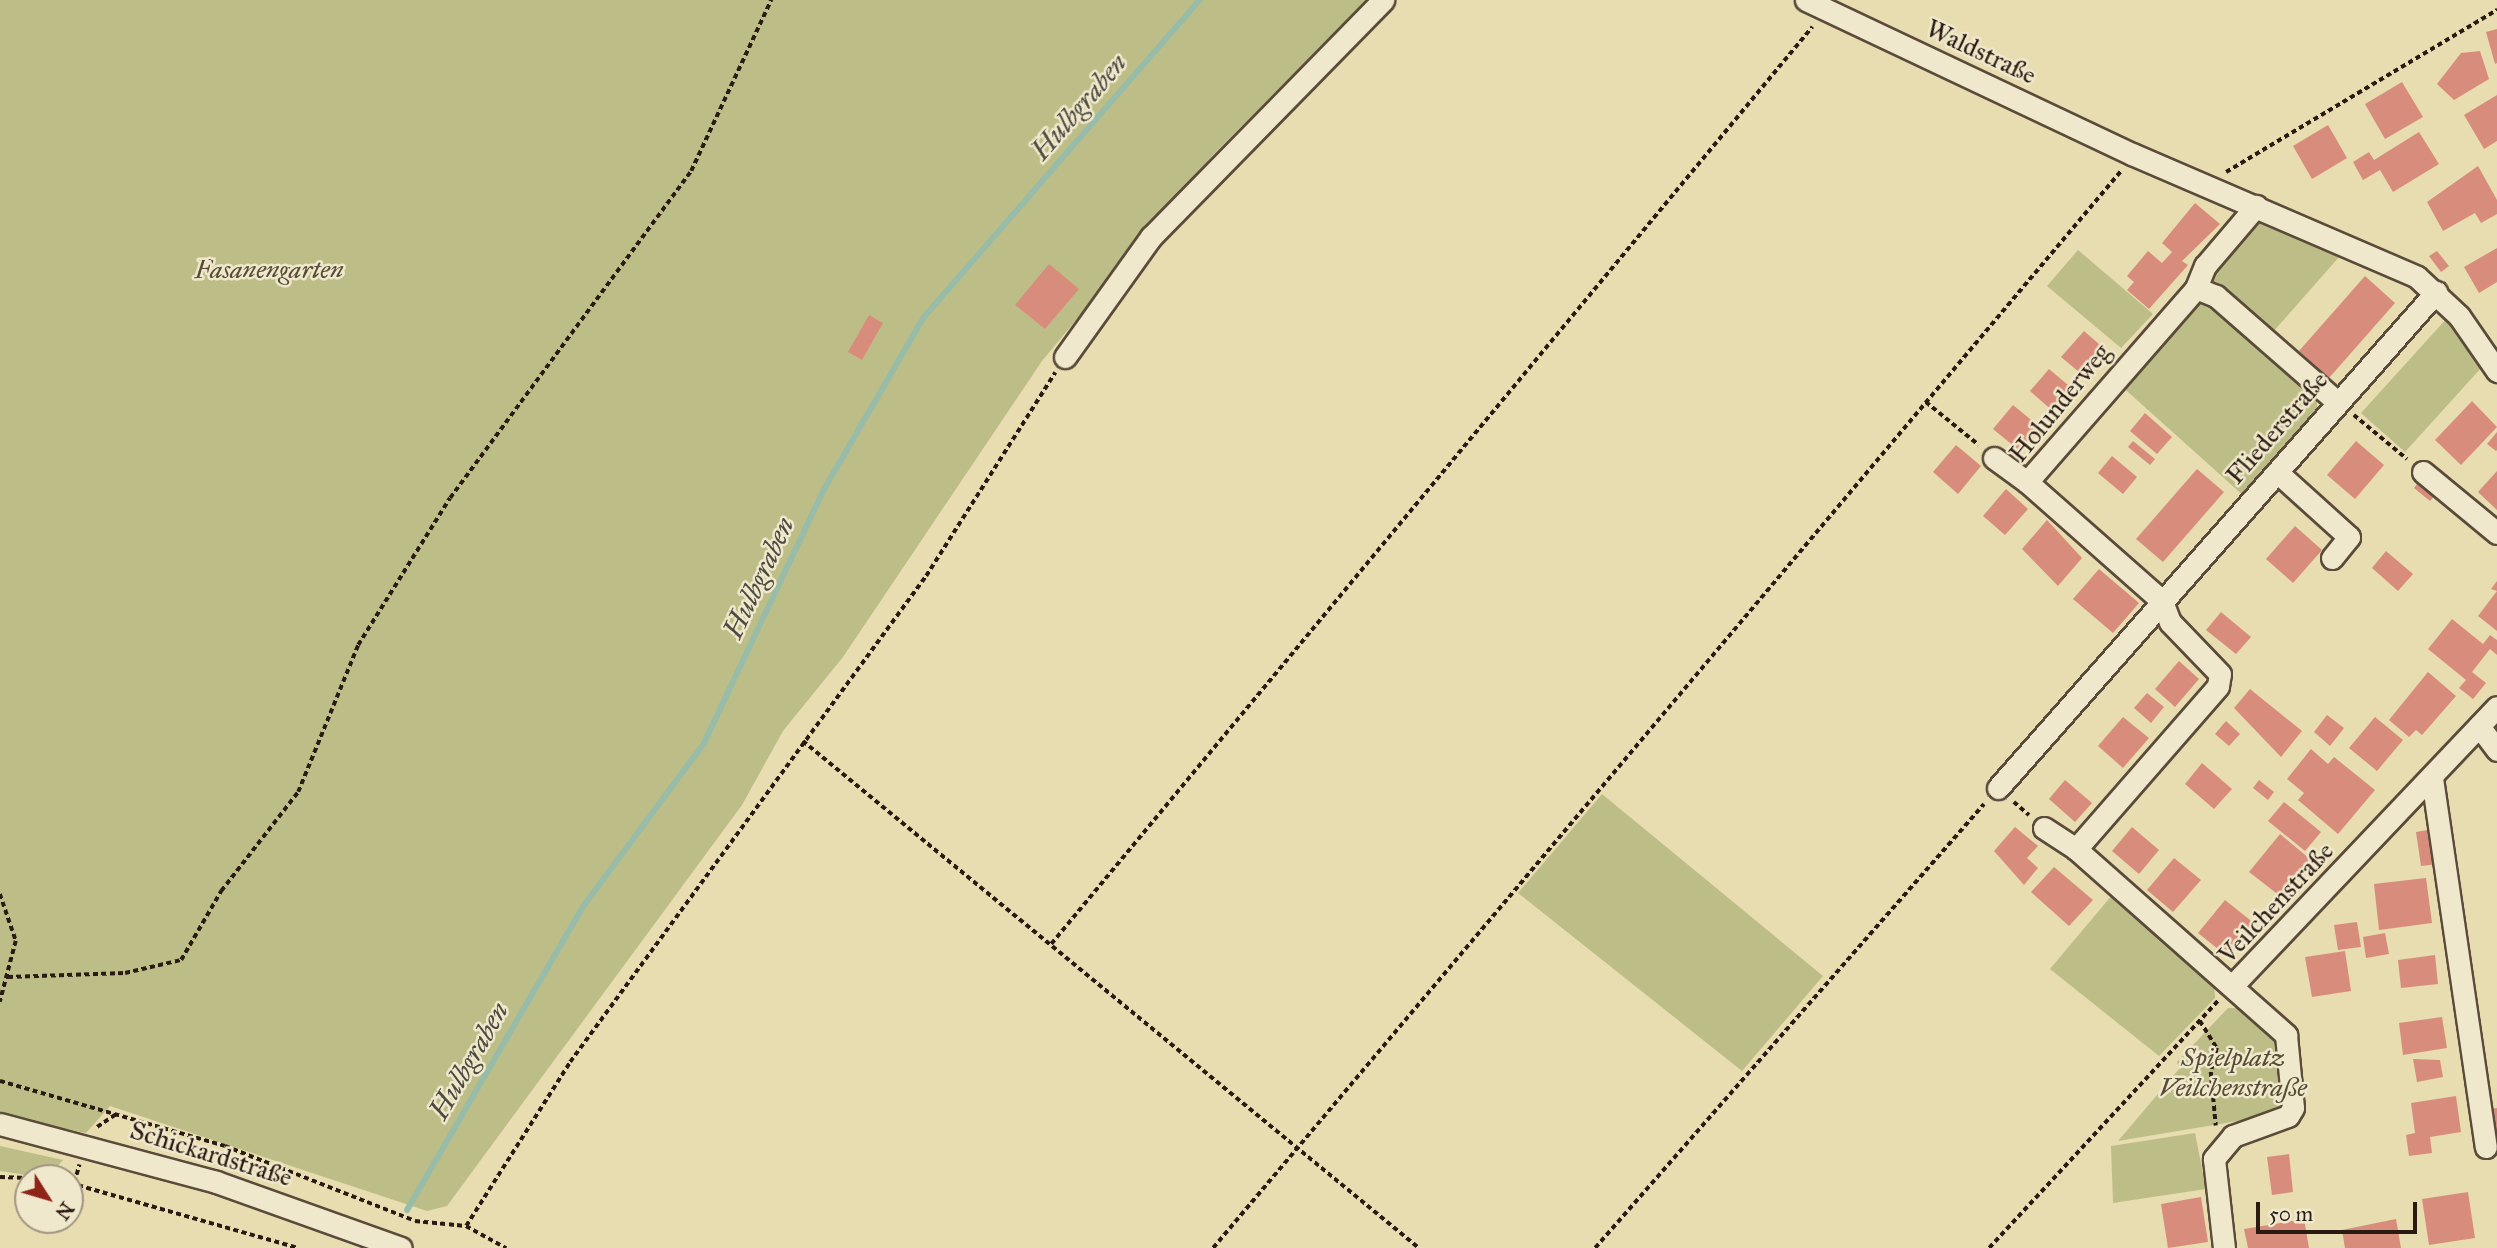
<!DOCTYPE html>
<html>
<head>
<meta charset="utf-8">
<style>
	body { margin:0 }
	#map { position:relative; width:2497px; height:1248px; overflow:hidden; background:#e8dcb1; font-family:"IM FELL Great Primer",serif }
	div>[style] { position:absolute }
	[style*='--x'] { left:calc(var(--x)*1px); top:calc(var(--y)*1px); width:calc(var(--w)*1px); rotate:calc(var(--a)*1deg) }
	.green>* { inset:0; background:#bdbe87 }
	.stream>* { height:6px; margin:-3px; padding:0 3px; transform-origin:3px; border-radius:3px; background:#98bca7 }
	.building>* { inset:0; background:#d88d7c }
	.path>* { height:3.5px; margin-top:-1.75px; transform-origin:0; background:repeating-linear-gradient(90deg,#2a1b12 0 5px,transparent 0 8.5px) }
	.roads { filter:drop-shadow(2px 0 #5a4b3a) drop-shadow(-2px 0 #5a4b3a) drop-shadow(0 2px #5a4b3a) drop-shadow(0 -2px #5a4b3a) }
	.minor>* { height:21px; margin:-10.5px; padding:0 10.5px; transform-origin:10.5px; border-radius:10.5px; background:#f0e8cc }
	span { translate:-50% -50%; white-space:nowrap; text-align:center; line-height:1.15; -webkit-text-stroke:5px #f0e8cc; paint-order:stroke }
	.street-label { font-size:26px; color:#2a1b12 }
	.park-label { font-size:26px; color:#564c35; font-style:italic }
	.water-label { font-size:28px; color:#4b4b3f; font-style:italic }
	.north { position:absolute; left:14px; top:1164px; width:70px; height:70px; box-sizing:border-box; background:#f0e8cc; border:2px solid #a19682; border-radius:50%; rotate:127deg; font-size:19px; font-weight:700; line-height:28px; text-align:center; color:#2a1b12 }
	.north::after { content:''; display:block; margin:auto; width:24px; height:32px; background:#8f2418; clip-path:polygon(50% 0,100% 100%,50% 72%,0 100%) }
	.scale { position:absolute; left:2256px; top:1202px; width:161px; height:32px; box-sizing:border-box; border:4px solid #2a1b12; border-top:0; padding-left:9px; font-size:21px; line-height:24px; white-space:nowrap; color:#2a1b12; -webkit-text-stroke:5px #f0e8cc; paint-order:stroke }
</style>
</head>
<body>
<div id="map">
	<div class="green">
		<i style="clip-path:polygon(0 0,1366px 0,1212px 156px,1042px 361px,843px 657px,783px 731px,742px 805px,447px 1206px,427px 1211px,110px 1106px,86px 1133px,0 1116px)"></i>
		<i style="clip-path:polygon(2256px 217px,2340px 256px,2272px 333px,2210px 279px,2210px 269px)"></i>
		<i style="clip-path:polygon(2078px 250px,2153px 314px,2121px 348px,2047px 286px)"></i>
		<i style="clip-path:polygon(2206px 301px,2317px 398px,2317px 413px,2245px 497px,2118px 383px,2189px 304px)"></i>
		<i style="clip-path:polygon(2448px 317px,2482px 367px,2405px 452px,2361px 413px)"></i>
		<i style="clip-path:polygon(1602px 794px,1823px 976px,1742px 1071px,1518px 893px)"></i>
		<i style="clip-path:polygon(2113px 894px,2214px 982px,2215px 998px,2159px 1056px,2050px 969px)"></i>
		<i style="clip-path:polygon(2228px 1008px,2241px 1008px,2277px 1041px,2287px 1104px,2280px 1114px,2118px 1141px,2179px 1069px,2177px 1062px)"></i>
		<i style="clip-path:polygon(2195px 1133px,2206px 1189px,2113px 1203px,2111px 1146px)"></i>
		<i style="clip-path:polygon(0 1146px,63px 1160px,47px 1178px,0 1171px)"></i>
	</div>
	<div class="stream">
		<i style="--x:407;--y:1210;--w:349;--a:-59.9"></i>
		<i style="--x:582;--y:908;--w:205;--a:-53.5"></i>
		<i style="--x:704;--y:743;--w:279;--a:-64.7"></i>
		<i style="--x:823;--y:491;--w:201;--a:-59.9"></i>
		<i style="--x:924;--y:317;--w:420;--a:-49"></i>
	</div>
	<div class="building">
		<i style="clip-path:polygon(2497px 29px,2497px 63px,2495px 64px,2486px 32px)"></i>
		<i style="clip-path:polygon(2480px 51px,2489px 79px,2454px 100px,2437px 84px,2461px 53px)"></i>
		<i style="clip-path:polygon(2402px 82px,2423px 117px,2385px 139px,2365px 104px)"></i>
		<i style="clip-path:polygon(2497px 95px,2497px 141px,2484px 149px,2464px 115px)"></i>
		<i style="clip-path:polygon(2328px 125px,2347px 158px,2312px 179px,2293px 146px)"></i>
		<i style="clip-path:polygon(2419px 132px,2439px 164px,2393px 192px,2380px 170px,2363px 180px,2353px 162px,2369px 152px,2374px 160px)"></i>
		<i style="clip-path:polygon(2478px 166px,2497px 200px,2497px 214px,2481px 223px,2475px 213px,2443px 231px,2427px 202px)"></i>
		<i style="clip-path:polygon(2195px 203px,2220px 224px,2182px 261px,2188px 265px,2149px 309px,2127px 290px,2134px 282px,2127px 276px,2148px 251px,2162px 263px,2172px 252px,2162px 243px)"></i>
		<i style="clip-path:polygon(2497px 248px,2497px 282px,2479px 293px,2464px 267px)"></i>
		<i style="clip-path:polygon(2437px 251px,2449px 266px,2441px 272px,2429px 256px)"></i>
		<i style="clip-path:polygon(1049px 264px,1079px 289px,1045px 329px,1015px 305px)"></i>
		<i style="clip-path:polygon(2365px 276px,2395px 303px,2329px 378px,2299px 351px)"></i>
		<i style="clip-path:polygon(869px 315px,883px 323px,862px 360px,848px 352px)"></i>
		<i style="clip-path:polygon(2084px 331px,2107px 351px,2085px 377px,2061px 357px)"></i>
		<i style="clip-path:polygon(2049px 369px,2074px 390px,2055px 413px,2030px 391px)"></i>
		<i style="clip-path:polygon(2472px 401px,2497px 427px,2461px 465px,2435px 440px)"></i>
		<i style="clip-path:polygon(2013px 405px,2041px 428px,2021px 452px,1993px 429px)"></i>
		<i style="clip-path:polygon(2145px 413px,2172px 437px,2157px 454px,2130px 431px)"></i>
		<i style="clip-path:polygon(2497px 432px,2497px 450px,2496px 451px,2487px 444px)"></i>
		<i style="clip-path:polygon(2133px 441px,2155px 459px,2150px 465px,2128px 447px)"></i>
		<i style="clip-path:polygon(2356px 441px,2384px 465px,2355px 499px,2327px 475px)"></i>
		<i style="clip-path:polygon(1956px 445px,1981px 466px,1958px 494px,1933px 472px)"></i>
		<i style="clip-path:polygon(2112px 456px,2137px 477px,2123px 494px,2098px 473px)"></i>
		<i style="clip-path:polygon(2197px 469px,2224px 492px,2163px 562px,2136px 539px)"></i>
		<i style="clip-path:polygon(2497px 471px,2497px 510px,2478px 492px)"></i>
		<i style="clip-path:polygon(2421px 479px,2437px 493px,2430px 501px,2414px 488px)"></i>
		<i style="clip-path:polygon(2006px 489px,2028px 509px,2005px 535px,1983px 516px)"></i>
		<i style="clip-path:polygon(2047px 520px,2082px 558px,2058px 586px,2022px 549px)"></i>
		<i style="clip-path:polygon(2295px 526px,2322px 550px,2293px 583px,2266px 559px)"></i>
		<i style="clip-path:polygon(2386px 551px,2413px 574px,2398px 591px,2372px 568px)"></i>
		<i style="clip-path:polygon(2099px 569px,2139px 603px,2113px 633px,2073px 599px)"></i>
		<i style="clip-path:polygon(2497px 581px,2497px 631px,2478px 616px,2497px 591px,2491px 589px)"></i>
		<i style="clip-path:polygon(2221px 612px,2251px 637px,2236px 654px,2206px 630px)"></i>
		<i style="clip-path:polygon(2452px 619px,2483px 644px,2490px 635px,2497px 640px,2497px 655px,2490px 649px,2472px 672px,2486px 683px,2473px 699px,2459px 688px,2466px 680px,2428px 649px)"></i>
		<i style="clip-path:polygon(2179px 661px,2199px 679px,2175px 707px,2155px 689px)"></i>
		<i style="clip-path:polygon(2428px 672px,2456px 696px,2422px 735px,2416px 730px,2409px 737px,2389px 720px)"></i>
		<i style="clip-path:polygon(2250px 689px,2302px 731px,2281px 757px,2234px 708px)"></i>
		<i style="clip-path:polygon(2147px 693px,2164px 707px,2151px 723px,2134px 708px)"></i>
		<i style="clip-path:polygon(2327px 715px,2344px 728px,2330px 746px,2314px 732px)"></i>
		<i style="clip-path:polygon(2123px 717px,2149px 738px,2123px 768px,2098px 746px)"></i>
		<i style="clip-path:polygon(2375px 717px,2403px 740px,2377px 771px,2349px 748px)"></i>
		<i style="clip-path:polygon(2226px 721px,2240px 734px,2229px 746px,2215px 734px)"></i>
		<i style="clip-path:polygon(2311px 749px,2328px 764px,2334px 757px,2375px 790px,2338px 834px,2298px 800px,2304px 793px,2287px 779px)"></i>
		<i style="clip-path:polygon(2202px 763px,2232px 789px,2214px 809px,2185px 784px)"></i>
		<i style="clip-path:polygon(2065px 780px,2092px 803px,2075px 822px,2049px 799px)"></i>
		<i style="clip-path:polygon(2259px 780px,2274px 792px,2268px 800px,2253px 788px)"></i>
		<i style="clip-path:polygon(2284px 802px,2321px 832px,2305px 851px,2268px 821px)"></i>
		<i style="clip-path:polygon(2015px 827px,2038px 846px,2027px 858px,2038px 868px,2024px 885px,1994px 851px)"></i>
		<i style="clip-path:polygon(2132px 827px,2159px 850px,2139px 874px,2112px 851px)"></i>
		<i style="clip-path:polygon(2433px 829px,2438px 864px,2421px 866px,2416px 832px)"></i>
		<i style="clip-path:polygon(2280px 834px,2310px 859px,2280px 896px,2249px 872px)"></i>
		<i style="clip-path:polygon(2174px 858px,2201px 880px,2173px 912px,2147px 890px)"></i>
		<i style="clip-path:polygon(2054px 867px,2093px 900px,2069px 926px,2031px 892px)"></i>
		<i style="clip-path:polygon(2426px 878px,2432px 923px,2379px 930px,2374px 884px)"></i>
		<i style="clip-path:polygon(2225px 900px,2255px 924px,2228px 957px,2198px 933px)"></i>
		<i style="clip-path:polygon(2357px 922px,2361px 947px,2338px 950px,2334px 925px)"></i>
		<i style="clip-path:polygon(2385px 933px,2389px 954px,2366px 958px,2363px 937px)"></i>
		<i style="clip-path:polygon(2345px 951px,2351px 991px,2312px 997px,2305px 957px)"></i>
		<i style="clip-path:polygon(2435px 955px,2438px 984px,2401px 988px,2398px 960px)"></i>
		<i style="clip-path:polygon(2442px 1017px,2447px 1048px,2403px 1055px,2399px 1023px)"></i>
		<i style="clip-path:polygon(2413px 1059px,2440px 1060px,2443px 1077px,2417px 1082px)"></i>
		<i style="clip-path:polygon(2456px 1096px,2461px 1132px,2430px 1137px,2432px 1153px,2409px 1156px,2406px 1135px,2415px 1133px,2411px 1103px)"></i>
		<i style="clip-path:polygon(2497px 1108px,2497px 1148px,2495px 1148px,2490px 1109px)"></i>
		<i style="clip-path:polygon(2289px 1154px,2293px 1192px,2272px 1195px,2267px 1157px)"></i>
		<i style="clip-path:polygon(2468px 1192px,2475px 1238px,2429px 1245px,2422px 1199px)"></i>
		<i style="clip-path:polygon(2201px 1197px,2208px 1242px,2168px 1248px,2161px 1204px)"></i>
		<i style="clip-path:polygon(2304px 1219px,2309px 1248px,2248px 1248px,2244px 1229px)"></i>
		<i style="clip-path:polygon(2396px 1219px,2401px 1248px,2345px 1248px,2342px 1230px)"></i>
	</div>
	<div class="path">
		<i style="--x:2226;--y:172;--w:316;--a:-30.9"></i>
		<i style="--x:1926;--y:402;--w:68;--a:39.1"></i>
		<i style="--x:2354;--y:415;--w:69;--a:39.7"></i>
		<i style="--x:803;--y:741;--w:798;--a:39.46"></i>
		<i style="--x:2014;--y:802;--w:20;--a:41"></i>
		<i style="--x:0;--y:894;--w:50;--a:71.2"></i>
		<i style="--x:16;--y:941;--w:63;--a:104.7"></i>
		<i style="--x:1051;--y:944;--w:1192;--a:-50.31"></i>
		<i style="--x:8;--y:977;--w:117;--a:-2"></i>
		<i style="--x:125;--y:973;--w:57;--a:-13.1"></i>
		<i style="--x:181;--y:960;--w:80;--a:-59.9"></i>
		<i style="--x:221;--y:891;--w:125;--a:-52.1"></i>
		<i style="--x:298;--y:792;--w:159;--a:-67.8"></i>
		<i style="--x:358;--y:645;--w:173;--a:-58"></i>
		<i style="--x:450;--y:498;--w:406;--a:-53.6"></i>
		<i style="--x:691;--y:171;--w:189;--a:-64.9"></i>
		<i style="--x:2200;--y:1021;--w:32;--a:58"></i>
		<i style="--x:2217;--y:1048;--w:25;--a:104"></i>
		<i style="--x:2211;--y:1072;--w:54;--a:84.7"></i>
		<i style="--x:0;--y:1081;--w:234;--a:16.1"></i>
		<i style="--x:225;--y:1146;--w:204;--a:21.5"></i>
		<i style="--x:415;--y:1221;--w:51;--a:5.6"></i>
		<i style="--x:466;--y:1226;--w:46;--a:28.8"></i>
		<i style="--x:97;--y:1127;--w:22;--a:-34"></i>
		<i style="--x:0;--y:1177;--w:28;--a:2"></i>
		<i style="--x:70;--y:1183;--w:237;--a:15.9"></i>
		<i style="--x:74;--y:1183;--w:19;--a:-74"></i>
		<i style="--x:466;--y:1226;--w:194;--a:-57.6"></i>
		<i style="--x:570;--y:1062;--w:602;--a:-53.78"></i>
		<i style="--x:926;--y:576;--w:241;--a:-57.6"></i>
		<i style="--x:1213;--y:1248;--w:1409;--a:-49.87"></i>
		<i style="--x:1595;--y:1248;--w:590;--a:-48.78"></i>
		<i style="--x:1989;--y:1248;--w:337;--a:-47.2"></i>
	</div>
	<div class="roads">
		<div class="minor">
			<i style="--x:1806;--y:0;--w:361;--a:25.3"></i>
			<i style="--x:2132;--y:154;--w:310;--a:23.3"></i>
			<i style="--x:2417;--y:277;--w:57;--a:42.9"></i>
			<i style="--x:2459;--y:316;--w:67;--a:55.4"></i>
			<i style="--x:2196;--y:288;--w:24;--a:-68"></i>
			<i style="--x:2205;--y:266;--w:79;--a:-49.6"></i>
			<i style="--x:1065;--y:357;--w:148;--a:-54.4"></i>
			<i style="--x:1151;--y:237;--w:332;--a:-45.6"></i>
			<i style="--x:1994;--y:458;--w:41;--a:36"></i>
			<i style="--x:2277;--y:472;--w:97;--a:42.1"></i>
			<i style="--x:2349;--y:537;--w:27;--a:129"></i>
			<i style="--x:2423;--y:472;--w:96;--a:39.5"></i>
			<i style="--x:2479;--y:726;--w:30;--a:53"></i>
			<i style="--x:2432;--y:778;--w:373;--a:81.7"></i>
			<i style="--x:1998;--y:788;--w:662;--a:-48.55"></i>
			<i style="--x:2044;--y:828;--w:38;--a:33"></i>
			<i style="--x:2076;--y:849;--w:281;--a:41.5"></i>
			<i style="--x:2286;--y:1035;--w:73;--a:84.5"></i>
			<i style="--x:2293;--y:1108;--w:9;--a:122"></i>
			<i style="--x:2288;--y:1116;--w:59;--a:160"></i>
			<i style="--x:2233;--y:1136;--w:30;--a:130"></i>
			<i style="--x:2214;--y:1159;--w:90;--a:83.6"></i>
			<i style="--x:2076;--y:849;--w:216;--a:-48.9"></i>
			<i style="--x:2218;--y:686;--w:12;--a:-81"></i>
			<i style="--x:2220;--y:674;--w:72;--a:-133.9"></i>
			<i style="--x:2170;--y:622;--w:22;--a:-111"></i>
			<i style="--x:2162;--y:601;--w:180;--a:-138.6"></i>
			<i style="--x:2027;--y:482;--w:257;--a:-48.9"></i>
			<i style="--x:2196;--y:288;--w:22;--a:22"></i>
			<i style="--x:2216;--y:296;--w:161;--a:41.2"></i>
			<i style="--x:2233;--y:985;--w:383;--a:-46.5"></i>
			<i style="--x:0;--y:1124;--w:224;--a:15"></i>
			<i style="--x:216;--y:1182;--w:196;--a:19.6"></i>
		</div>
	</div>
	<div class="street-label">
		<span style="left:1981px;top:52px;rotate:25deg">Waldstraße</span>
		<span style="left:2060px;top:403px;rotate:-51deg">Holunderweg</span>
		<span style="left:2277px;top:428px;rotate:-49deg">Fliederstraße</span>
		<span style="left:2276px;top:903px;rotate:-47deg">Veilchenstraße</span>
		<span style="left:211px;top:1154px;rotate:17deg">Schickardstraße</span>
	</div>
	<div class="park-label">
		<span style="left:269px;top:270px">Fasanengarten</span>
		<span style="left:2233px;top:1073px">Spielplatz<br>Veilchenstraße</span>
	</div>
	<div class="water-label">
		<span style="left:1079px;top:107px;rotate:-49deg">Hulbgraben</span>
		<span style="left:759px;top:578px;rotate:-65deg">Hulbgraben</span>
		<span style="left:469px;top:1061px;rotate:-60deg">Hulbgraben</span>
	</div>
	<div class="north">N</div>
	<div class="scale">50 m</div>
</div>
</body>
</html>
